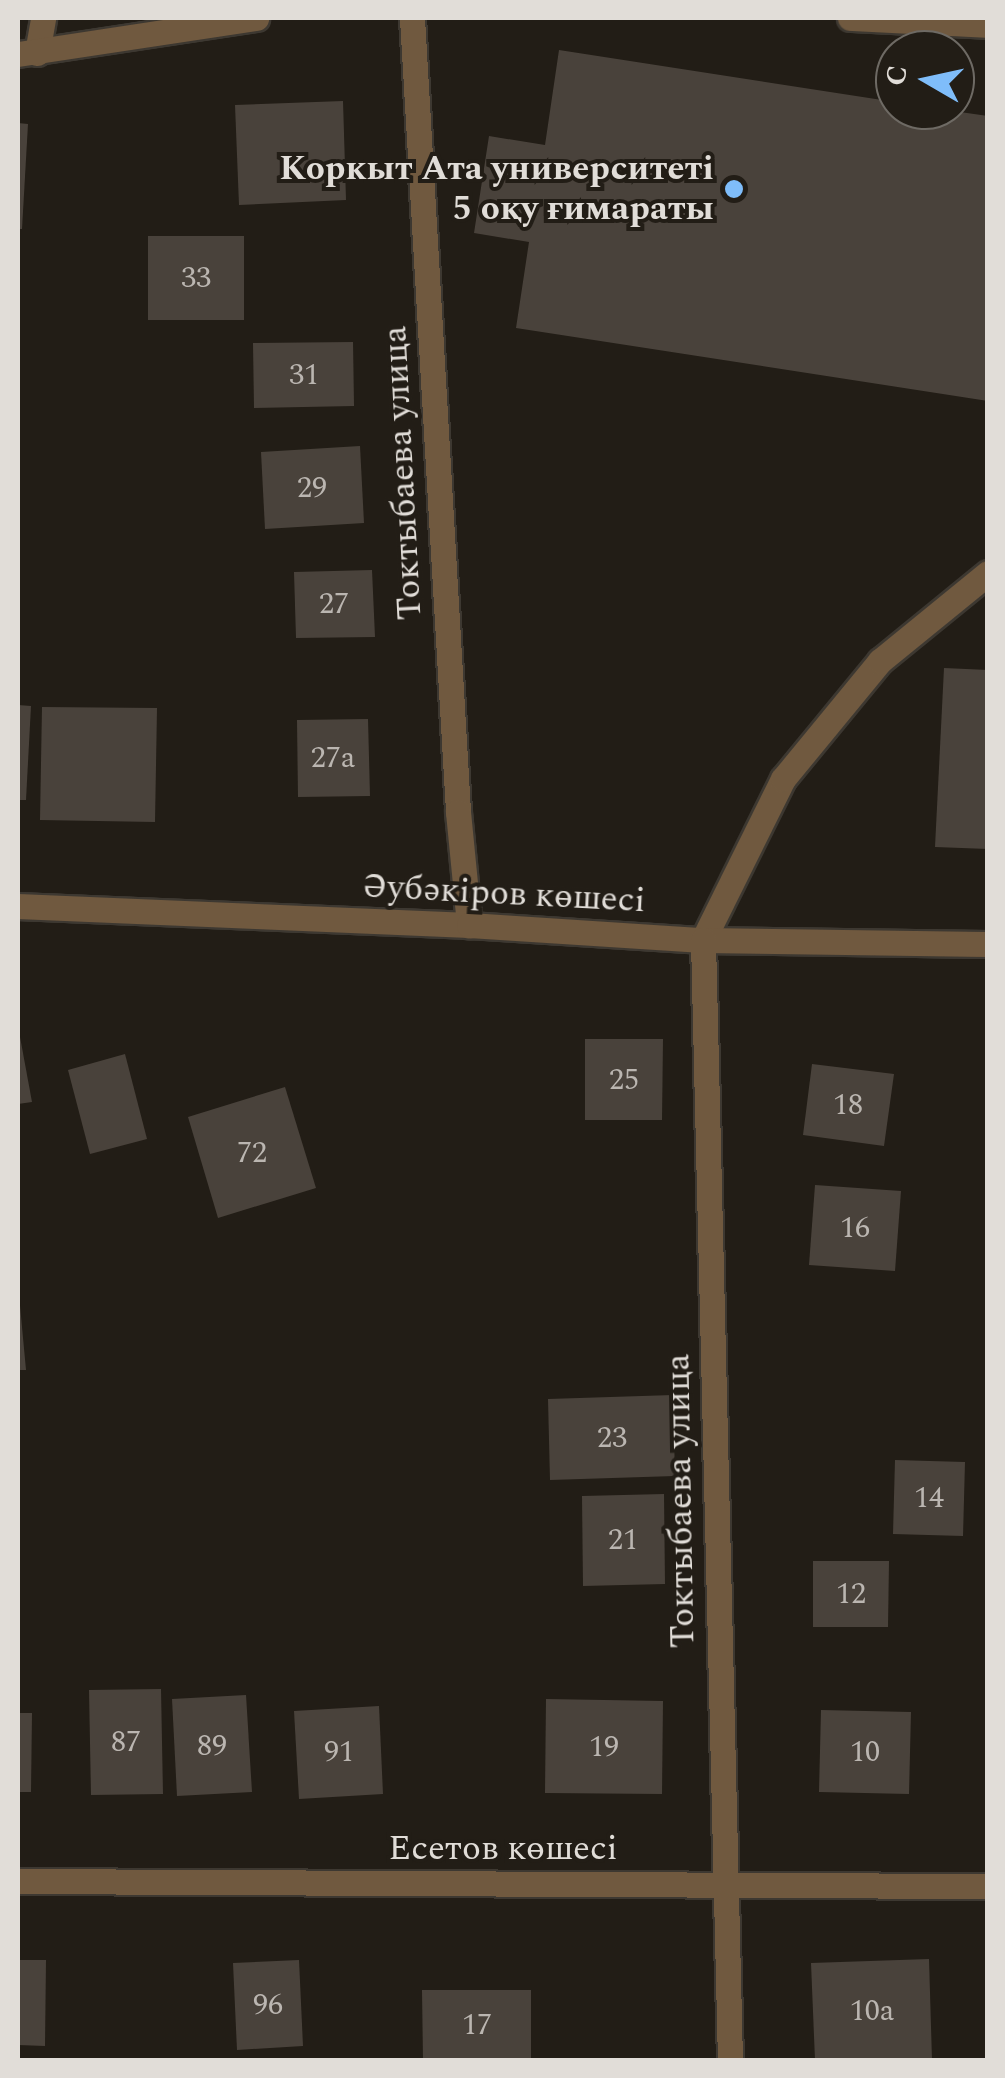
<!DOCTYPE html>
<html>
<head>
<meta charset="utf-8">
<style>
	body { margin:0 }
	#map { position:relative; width:1005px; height:2078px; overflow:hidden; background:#221d16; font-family:Spectral,serif }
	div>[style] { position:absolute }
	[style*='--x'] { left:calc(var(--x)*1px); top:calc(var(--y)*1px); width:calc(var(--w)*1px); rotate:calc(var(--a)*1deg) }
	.building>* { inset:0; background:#49423b }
	.roads { filter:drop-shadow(2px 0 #3d3831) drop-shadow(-2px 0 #3d3831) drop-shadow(0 2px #3d3831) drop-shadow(0 -2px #3d3831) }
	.lane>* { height:25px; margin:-12.5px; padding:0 12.5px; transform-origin:12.5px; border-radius:12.5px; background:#70593f }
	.street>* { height:25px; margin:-12.5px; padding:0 12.5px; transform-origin:12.5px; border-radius:12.5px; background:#70593f }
	.dots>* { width:28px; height:28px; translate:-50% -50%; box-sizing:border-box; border:5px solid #221d16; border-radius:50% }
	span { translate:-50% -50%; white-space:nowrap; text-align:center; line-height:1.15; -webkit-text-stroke:8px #221d16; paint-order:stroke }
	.number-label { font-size:30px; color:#bbb6b1 }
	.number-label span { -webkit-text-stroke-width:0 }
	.poi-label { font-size:35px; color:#e1ddd8; font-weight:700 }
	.right { translate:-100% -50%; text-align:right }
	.street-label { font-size:35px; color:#e1ddd8 }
	.frame { position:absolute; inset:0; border:20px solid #e1ddd8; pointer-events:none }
	.north { position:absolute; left:875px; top:30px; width:100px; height:100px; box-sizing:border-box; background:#221d16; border:2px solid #6e6a64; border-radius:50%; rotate:279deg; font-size:28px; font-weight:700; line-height:40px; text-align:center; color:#e1ddd8 }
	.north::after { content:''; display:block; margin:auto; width:35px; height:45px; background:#7fbdfa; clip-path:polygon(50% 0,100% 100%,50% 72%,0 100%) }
</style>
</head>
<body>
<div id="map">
	<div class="building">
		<i style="clip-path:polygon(559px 50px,895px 102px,895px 110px,946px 110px,988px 116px,988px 401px,516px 328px,529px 242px,474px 233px,489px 136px,545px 145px)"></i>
		<i style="clip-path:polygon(343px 101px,346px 200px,239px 205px,235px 105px)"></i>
		<i style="clip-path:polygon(18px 123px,28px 124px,22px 229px,18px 229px)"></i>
		<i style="clip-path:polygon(148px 236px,244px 236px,244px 320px,148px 320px)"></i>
		<i style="clip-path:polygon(353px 342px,354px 406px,254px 408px,253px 343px)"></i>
		<i style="clip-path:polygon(360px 446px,364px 523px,265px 529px,261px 452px)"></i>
		<i style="clip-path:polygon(372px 570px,375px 637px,296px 638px,294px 572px)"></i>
		<i style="clip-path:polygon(944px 668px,988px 670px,988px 849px,935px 847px)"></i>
		<i style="clip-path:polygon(18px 705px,31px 706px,26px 800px,18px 800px)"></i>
		<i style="clip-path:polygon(42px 707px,157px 708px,155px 822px,40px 820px)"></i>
		<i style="clip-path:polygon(368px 719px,370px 796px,298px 797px,297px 720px)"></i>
		<i style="clip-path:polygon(18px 1026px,32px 1102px,18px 1104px)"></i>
		<i style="clip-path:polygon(585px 1039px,663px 1039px,662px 1120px,585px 1120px)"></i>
		<i style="clip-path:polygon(125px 1054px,147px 1139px,90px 1154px,68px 1070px)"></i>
		<i style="clip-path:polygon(812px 1064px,894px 1074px,884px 1146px,803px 1135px)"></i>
		<i style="clip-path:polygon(285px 1087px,316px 1188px,218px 1218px,188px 1117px)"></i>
		<i style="clip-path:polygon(815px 1185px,901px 1191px,895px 1271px,809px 1265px)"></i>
		<i style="clip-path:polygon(18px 1284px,26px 1370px,18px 1370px)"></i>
		<i style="clip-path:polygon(673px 1395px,675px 1476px,550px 1480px,548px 1399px)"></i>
		<i style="clip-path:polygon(895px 1460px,965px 1462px,963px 1536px,893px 1534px)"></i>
		<i style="clip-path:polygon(664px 1494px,665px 1584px,583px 1586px,582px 1496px)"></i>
		<i style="clip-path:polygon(813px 1561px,889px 1561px,888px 1627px,813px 1627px)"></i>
		<i style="clip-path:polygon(161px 1689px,163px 1794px,91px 1795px,89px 1690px)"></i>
		<i style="clip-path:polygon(246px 1695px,252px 1792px,177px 1796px,172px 1699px)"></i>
		<i style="clip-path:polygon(546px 1699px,663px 1701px,662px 1794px,545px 1793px)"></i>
		<i style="clip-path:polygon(379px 1706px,383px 1794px,299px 1799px,294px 1711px)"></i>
		<i style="clip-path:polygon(821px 1710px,911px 1712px,909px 1794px,819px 1792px)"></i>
		<i style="clip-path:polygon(18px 1713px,32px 1713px,31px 1792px,18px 1792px)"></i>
		<i style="clip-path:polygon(929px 1959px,932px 2060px,815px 2060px,811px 1963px)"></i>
		<i style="clip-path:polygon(18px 1960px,46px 1960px,45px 2046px,18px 2045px)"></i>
		<i style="clip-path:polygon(299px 1960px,303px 2046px,237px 2050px,233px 1963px)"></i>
		<i style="clip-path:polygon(422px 1990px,531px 1990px,531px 2060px,423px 2060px)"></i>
	</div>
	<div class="roads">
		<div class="lane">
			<i style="--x:37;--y:53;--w:36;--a:-80"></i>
			<i style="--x:703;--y:940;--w:180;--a:-63.6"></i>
			<i style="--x:783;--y:779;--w:153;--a:-50.6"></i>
			<i style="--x:880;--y:661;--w:139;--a:-39.2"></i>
		</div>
		<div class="street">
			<i style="--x:412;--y:18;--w:795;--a:86.68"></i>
			<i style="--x:458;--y:812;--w:114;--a:84.4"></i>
			<i style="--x:850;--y:18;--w:138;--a:2.9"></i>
			<i style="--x:18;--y:54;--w:241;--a:-8.6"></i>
			<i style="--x:18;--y:906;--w:451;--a:2.4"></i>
			<i style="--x:469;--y:925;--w:234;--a:3.7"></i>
			<i style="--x:703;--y:940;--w:285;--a:0.8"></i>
			<i style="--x:703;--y:940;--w:1120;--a:88.62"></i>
			<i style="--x:18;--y:1881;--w:970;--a:0.3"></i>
		</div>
	</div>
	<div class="dots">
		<i style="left:734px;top:189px;background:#7fbdfa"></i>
	</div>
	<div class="number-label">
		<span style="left:196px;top:278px">33</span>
		<span style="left:304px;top:375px">31</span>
		<span style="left:312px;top:488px">29</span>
		<span style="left:334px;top:604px">27</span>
		<span style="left:333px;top:758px">27а</span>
		<span style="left:624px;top:1080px">25</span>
		<span style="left:848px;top:1105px">18</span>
		<span style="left:252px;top:1153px">72</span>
		<span style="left:855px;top:1228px">16</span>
		<span style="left:612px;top:1438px">23</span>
		<span style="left:929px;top:1498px">14</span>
		<span style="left:623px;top:1540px">21</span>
		<span style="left:851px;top:1594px">12</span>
		<span style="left:126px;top:1742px">87</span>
		<span style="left:212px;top:1746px">89</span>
		<span style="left:604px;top:1747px">19</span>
		<span style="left:339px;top:1752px">91</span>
		<span style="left:865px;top:1752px">10</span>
		<span style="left:268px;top:2005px">96</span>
		<span style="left:872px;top:2011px">10а</span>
		<span style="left:477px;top:2025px">17</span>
	</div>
	<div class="poi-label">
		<span class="right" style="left:714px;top:189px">Коркыт Ата университеті<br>5 оқу ғимараты</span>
	</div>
	<div class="street-label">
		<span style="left:403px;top:473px;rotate:-93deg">Токтыбаева улица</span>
		<span style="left:504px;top:894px;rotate:3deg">Әубәкіров көшесі</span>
		<span style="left:681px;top:1501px;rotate:-91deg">Токтыбаева улица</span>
		<span style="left:503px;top:1849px">Есетов көшесі</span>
	</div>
	<div class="frame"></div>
	<div class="north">С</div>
</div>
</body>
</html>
